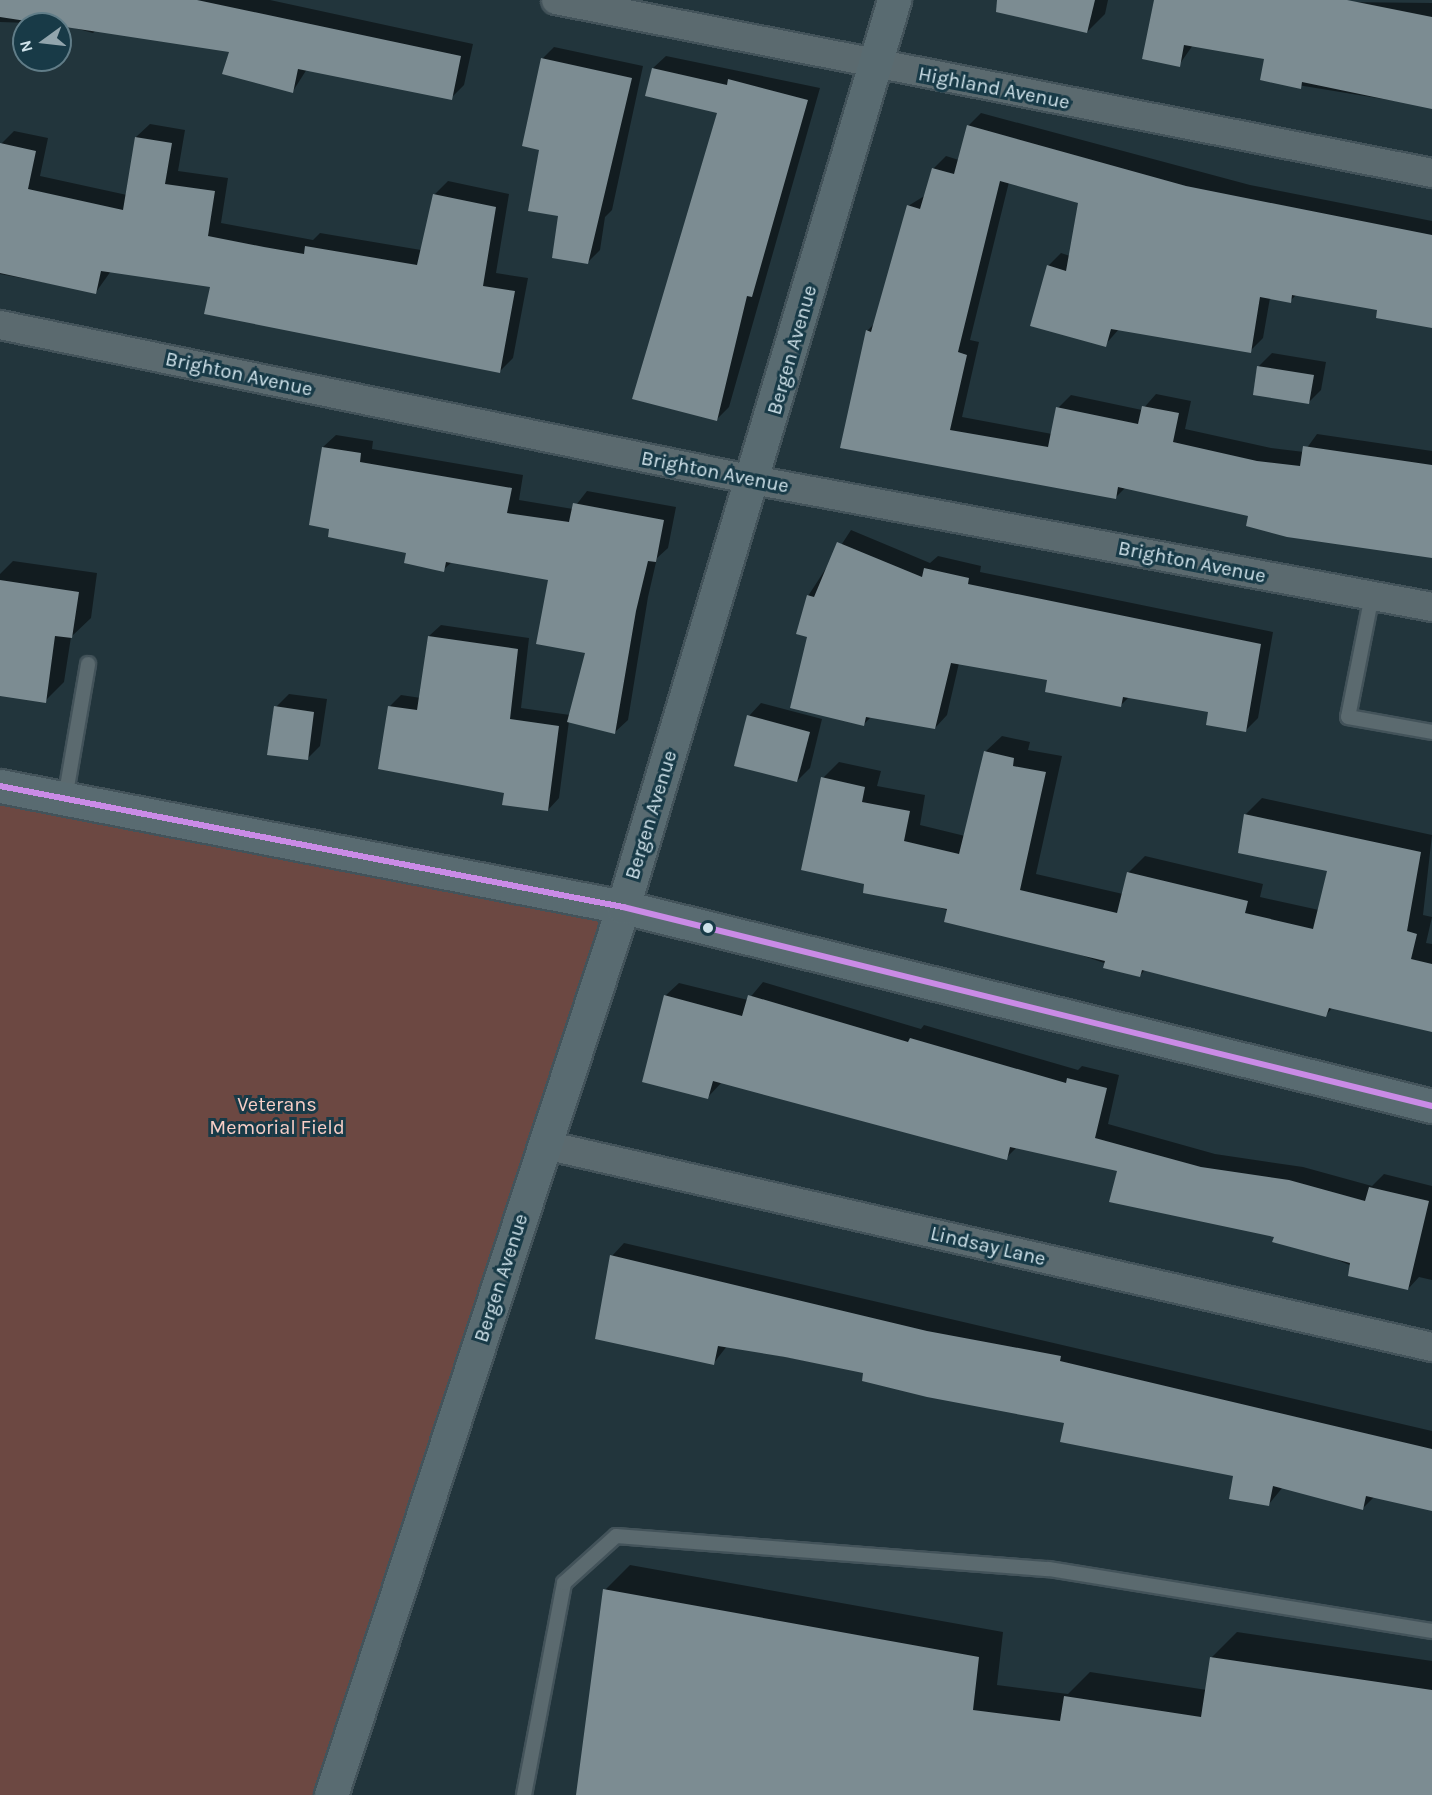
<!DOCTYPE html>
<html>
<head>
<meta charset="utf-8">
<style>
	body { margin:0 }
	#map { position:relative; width:1432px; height:1795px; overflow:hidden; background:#22353c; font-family:Karla,sans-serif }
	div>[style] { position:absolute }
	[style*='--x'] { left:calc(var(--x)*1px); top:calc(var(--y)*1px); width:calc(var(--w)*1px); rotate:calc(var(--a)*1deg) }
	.green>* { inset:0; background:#6c4842 }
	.shadow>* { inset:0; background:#0007 }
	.building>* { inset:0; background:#7c8c92 }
	.roads { filter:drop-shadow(2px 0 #43535a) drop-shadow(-2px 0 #43535a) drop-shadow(0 2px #43535a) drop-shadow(0 -2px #43535a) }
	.lane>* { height:14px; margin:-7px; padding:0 7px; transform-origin:7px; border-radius:7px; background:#5b6a6f }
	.street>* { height:28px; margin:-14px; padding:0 14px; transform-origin:14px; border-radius:14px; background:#5b6a6f }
	.secondary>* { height:33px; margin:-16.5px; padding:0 16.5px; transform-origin:16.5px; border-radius:16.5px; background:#596b71 }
	.bus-1>* { height:6px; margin:-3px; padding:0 3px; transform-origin:3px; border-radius:3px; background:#ca8be6 }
	.dots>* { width:16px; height:16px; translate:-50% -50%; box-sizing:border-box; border:3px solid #183a47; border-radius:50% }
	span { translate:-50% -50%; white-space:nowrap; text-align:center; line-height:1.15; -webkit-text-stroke:6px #183a47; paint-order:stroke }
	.street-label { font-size:20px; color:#cfe2ea }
	.park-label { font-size:20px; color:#f8cec6 }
	.north { position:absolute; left:12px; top:12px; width:60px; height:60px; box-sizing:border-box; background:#183a47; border:2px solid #617d88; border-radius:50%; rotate:255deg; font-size:16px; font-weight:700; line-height:24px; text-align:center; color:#cfe2ea }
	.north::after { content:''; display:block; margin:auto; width:21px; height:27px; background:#92a5ad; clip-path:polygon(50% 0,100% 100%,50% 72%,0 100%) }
</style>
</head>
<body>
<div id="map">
	<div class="green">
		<i style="clip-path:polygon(0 786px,638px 905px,340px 1795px,0 1795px)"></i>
	</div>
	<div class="shadow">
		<i style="clip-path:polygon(0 0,270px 0,473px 44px,464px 85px,451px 98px,307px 69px,293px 91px,231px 51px,99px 27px,93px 33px,60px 24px,0 22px)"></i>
		<i style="clip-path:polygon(1002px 0,1108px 0,1105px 14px,1087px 32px)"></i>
		<i style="clip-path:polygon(1155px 0,1432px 3px,1432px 107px,1261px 79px,1266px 58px,1193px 45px,1179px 65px)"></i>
		<i style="clip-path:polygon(554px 47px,643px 66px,612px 210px,605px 217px,600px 250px,588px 262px,560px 215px,541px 149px,542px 59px)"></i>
		<i style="clip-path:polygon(666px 56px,820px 88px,729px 407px,716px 420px,719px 112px,653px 68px)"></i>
		<i style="clip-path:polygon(981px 113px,1250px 185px,1432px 221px,1432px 327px,1379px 309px,1297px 294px,1290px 301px,1270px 298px,1263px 338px,1250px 351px,1119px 329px,1105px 345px,1048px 266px,1061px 253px,1070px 256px,1080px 202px,1009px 182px,970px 340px,979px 342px,962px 417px,1052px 434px,1058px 408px,1071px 395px,1142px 410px,1156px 394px,1191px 401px,1185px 429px,1271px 448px,1304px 452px,1317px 434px,1432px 451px,1432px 557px,1126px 487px,1116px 497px,842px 447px,867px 331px,875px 323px,908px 206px,926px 195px,933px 169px,946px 156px,959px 160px,968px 126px)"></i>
		<i style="clip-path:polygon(150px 124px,185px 130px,178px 171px,228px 178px,221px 223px,313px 240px,320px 233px,421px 250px,434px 195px,448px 181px,509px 194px,496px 273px,528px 278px,513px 358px,500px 371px,211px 286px,111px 271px,96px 292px,0 274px,1px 144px,14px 131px,48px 138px,40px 176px,127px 195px,136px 137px)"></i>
		<i style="clip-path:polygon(1272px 353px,1326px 362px,1321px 390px,1308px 403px,1254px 393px,1259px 366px)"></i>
		<i style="clip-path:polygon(336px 435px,373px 441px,372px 449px,523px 475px,519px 500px,573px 509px,587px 491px,676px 507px,668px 548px,657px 558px,648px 597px,628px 720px,615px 732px,569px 721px,559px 798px,548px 810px,506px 792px,390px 706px,401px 695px,421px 698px,429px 636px,441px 625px,529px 638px,521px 708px,570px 715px,586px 652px,550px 579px,452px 562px,443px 570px,408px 552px,331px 527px,323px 447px)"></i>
		<i style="clip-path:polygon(851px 530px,930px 563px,938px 556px,981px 566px,980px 572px,1273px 632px,1258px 718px,1245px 731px,1209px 711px,1129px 697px,1120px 706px,1049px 679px,959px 663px,947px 715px,935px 728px,872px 716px,864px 724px,809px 636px,808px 596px)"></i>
		<i style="clip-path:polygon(13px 561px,97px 573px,91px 618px,71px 637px,64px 682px,45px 701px,0 695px,0 574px)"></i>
		<i style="clip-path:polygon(289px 694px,327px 699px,320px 746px,307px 759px,276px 707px)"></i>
		<i style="clip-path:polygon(761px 703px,822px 719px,810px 768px,797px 781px,749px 716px)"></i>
		<i style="clip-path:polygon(1002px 736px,1030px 742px,1028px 750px,1062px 756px,1036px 874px,1123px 894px,1129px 872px,1145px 856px,1263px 884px,1260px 897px,1319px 910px,1329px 870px,1245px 815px,1262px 798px,1432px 835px,1423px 915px,1432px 917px,1426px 943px,1432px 944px,1432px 1031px,1333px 1007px,1326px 1015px,1145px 970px,1140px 975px,866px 883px,823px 778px,839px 762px,881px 771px,877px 786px,925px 795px,920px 825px,965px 836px,985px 752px)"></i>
		<i style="clip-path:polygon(763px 982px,921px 1029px,924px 1025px,1078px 1070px,1082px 1066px,1119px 1075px,1108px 1124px,1215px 1154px,1303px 1167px,1372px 1186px,1384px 1174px,1432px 1186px,1432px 1280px,1419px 1277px,1408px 1289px,1119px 1170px,1017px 1147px,1006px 1158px,722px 1082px,708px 1097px,665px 996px,679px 983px,748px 1000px)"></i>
		<i style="clip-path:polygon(624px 1243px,1432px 1431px,1432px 1509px,1374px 1497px,1363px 1508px,1283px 1487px,1269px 1504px,1235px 1474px,1066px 1422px,865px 1372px,727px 1346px,713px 1364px,612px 1256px)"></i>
		<i style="clip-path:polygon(630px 1565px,1003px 1632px,997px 1685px,1068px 1694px,1090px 1672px,1207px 1690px,1212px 1657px,1237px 1632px,1432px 1661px,1432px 1795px,577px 1795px,605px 1590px)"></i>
	</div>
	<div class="building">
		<i style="clip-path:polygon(0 0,197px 0,461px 56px,452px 100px,298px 69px,293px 93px,222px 74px,229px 52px,0 17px)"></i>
		<i style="clip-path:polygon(997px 0,1095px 0,1087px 33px,996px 12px)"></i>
		<i style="clip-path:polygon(1154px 0,1347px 0,1432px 17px,1432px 109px,1302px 82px,1301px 89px,1260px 80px,1264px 59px,1184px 45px,1180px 67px,1142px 59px)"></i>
		<i style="clip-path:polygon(541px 58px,632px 78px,588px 264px,552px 258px,558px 216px,528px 211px,539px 150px,522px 146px)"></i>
		<i style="clip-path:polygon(652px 68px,727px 85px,728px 79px,808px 100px,752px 297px,747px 296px,717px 421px,632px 399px,717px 113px,645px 96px)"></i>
		<i style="clip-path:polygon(967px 125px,1186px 186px,1432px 235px,1432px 328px,1376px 318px,1377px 310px,1292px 295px,1291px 303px,1260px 297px,1251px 353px,1111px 329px,1106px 347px,1030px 326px,1047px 265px,1066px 271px,1078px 203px,1000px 181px,958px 352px,967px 355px,950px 430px,1048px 447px,1056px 407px,1138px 424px,1142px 406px,1179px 413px,1173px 442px,1257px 461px,1300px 466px,1303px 446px,1432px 465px,1432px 558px,1287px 537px,1246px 526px,1248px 516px,1118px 487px,1116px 499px,840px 448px,866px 330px,871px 332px,907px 205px,920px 209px,932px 168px,954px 174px)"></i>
		<i style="clip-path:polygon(135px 137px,172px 143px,165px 184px,215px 191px,208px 236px,264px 247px,304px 254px,305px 246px,417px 265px,433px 194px,496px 207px,483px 286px,515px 291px,500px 373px,204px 314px,210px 287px,101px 271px,96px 294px,0 273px,0 143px,36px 151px,28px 189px,123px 210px)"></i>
		<i style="clip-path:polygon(1257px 366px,1314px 375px,1309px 404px,1253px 395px)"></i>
		<i style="clip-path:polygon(322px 447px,361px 453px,360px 462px,512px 488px,507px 513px,569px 522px,573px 503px,664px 520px,656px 562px,648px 561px,636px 611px,615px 734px,567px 722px,585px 653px,536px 644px,548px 580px,446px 562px,444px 572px,404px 563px,406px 553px,328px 537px,329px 529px,309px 525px)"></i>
		<i style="clip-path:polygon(837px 542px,922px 577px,924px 568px,969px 578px,968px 584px,1261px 644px,1246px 732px,1206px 725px,1208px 712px,1123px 697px,1121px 707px,1045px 692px,1047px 680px,951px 663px,935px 729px,866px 717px,864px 726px,790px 708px,807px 637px,796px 634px,807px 595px,814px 597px)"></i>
		<i style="clip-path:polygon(0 580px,79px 592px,72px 638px,55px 636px,46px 703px,0 696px)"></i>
		<i style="clip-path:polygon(428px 636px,518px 649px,510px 719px,559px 726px,548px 811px,502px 805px,504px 793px,378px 769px,388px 706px,417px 710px)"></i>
		<i style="clip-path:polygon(274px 706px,314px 712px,308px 760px,267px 755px)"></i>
		<i style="clip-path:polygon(747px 715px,810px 732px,797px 782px,734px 766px)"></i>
		<i style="clip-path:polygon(984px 751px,1014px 758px,1013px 766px,1046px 772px,1020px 890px,1117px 913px,1127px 872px,1248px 901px,1245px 913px,1313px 929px,1327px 871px,1238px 853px,1244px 814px,1421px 852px,1407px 931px,1417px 934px,1411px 959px,1432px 964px,1432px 1032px,1329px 1008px,1326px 1017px,1142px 970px,1140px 977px,1103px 968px,1105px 961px,944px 922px,947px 909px,863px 893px,864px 884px,801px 870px,821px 777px,865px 787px,862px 802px,910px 811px,904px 841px,959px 854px)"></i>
		<i style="clip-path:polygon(664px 995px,742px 1016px,748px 995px,908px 1042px,910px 1038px,1066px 1083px,1067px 1078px,1107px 1088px,1095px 1138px,1201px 1167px,1289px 1180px,1365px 1201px,1369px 1187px,1429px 1201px,1408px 1290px,1348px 1276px,1350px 1263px,1272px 1242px,1274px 1237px,1109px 1202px,1117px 1171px,1010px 1147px,1007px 1160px,713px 1081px,708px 1099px,642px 1082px)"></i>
		<i style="clip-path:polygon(610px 1255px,927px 1331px,1061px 1356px,1060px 1361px,1432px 1449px,1432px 1511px,1366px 1496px,1363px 1510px,1273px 1486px,1269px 1506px,1229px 1499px,1233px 1476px,1060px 1442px,1064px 1423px,927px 1397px,862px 1381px,863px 1373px,785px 1357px,718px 1346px,714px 1365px,595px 1339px)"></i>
		<i style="clip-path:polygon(603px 1589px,979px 1657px,973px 1710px,1060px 1721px,1064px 1696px,1201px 1717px,1210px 1657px,1432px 1690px,1432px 1795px,576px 1795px)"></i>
	</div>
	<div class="roads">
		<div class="lane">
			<i style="--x:1372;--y:595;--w:124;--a:101.1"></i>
			<i style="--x:1348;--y:717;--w:85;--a:10.1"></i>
			<i style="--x:65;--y:799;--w:137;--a:-80.3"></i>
			<i style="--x:524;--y:1795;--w:216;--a:-79.3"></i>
			<i style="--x:564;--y:1583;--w:70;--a:-42.1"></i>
			<i style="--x:616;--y:1536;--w:434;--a:4.4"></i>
			<i style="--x:1049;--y:1569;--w:388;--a:9.2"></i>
		</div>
		<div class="street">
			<i style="--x:556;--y:0;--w:893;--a:11.17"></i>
			<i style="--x:0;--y:325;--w:769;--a:11.63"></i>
			<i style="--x:753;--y:480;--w:691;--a:10.59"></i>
			<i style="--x:545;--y:1145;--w:910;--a:12.83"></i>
		</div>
		<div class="secondary">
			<i style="--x:0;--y:786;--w:635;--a:10.99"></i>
			<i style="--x:623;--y:907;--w:833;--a:13.82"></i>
			<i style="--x:331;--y:1795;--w:935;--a:-71.8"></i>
			<i style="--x:623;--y:907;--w:947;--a:-73.36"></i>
		</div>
	</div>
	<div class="bus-1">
		<i style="--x:0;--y:786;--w:635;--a:10.99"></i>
		<i style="--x:623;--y:907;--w:833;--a:13.82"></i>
	</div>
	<div class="dots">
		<i style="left:708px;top:928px;background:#cfe2ea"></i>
	</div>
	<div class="street-label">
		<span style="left:994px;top:88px;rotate:11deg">Highland Avenue</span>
		<span style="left:792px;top:350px;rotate:-74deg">Bergen Avenue</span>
		<span style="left:239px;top:374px;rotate:12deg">Brighton Avenue</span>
		<span style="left:715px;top:472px;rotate:11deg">Brighton Avenue</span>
		<span style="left:1192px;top:562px;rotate:11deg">Brighton Avenue</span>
		<span style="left:651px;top:815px;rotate:-73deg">Bergen Avenue</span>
		<span style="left:988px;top:1246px;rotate:13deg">Lindsay Lane</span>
		<span style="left:501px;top:1278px;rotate:-72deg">Bergen Avenue</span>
	</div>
	<div class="park-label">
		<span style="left:277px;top:1116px">Veterans<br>Memorial Field</span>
	</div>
	<div class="north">N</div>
</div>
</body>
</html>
